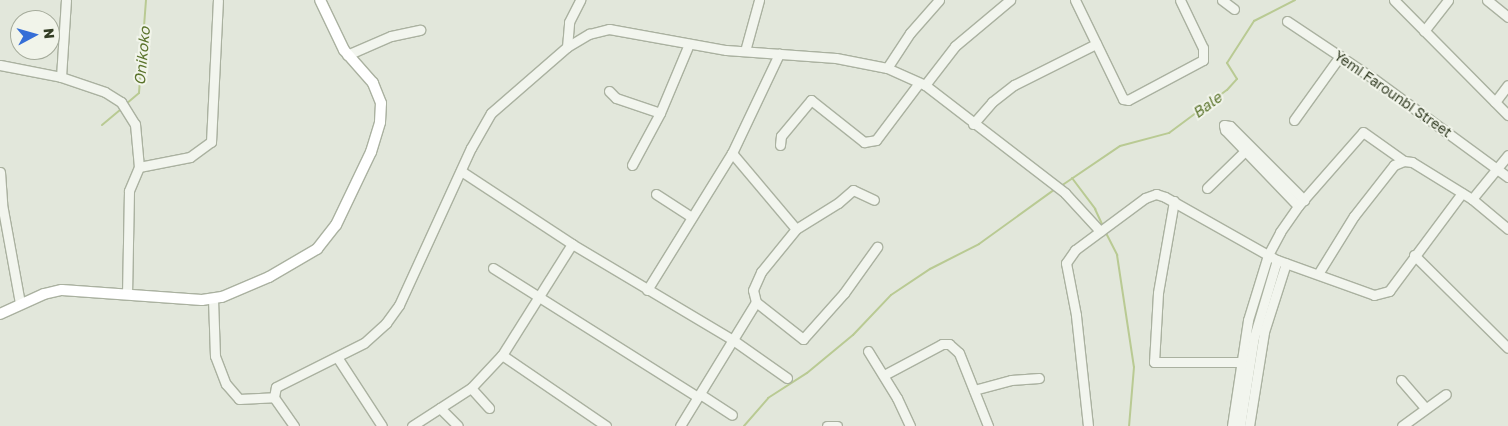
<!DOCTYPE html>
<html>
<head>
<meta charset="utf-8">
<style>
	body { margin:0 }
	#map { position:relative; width:1508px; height:426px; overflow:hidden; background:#e2e7db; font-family:"Golos Text",sans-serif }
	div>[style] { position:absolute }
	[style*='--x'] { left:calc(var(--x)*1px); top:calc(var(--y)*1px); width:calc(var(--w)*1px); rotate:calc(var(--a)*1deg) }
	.stream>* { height:2px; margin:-1px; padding:0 1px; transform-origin:1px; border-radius:1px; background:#b9ca93 }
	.roads { filter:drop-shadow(1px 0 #aab1a0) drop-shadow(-1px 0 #aab1a0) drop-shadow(0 1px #aab1a0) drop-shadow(0 -1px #aab1a0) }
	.minor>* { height:9px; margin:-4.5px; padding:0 4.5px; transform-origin:4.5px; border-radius:4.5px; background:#f2f5ee }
	.major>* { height:10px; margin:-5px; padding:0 5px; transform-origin:5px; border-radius:5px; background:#fff }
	span { translate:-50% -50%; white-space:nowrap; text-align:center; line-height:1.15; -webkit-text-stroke:4px #f1f4ea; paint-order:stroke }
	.street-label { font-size:14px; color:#333d24 }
	.water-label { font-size:15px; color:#5b742c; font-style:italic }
	.north { position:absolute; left:10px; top:10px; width:50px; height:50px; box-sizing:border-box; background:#f1f4ea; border:1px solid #a5ab9b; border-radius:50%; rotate:84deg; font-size:14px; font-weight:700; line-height:20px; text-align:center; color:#333d24 }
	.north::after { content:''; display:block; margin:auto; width:18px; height:22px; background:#356ed7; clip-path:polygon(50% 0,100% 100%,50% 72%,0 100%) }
</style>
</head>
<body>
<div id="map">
	<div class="stream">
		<i style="--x:126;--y:104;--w:17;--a:-40"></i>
		<i style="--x:139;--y:93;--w:93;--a:-85.7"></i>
		<i style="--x:102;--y:125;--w:25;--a:-40"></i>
		<i style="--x:1072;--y:178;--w:39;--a:53"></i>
		<i style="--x:1095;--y:209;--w:19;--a:65"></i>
		<i style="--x:1061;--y:186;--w:71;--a:-34.1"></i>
		<i style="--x:1120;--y:146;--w:51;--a:-14.9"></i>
		<i style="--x:1169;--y:133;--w:72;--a:-36.6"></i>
		<i style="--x:1227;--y:90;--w:15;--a:-48"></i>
		<i style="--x:1237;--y:79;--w:19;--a:-122"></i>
		<i style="--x:1227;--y:63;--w:50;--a:-57.3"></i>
		<i style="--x:1254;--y:21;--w:46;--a:-27.1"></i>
		<i style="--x:1105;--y:231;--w:27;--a:63"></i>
		<i style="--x:1117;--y:255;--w:113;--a:81.4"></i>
		<i style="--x:1134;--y:367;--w:59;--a:94.8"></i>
		<i style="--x:744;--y:426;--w:37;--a:-49"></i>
		<i style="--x:768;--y:398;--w:46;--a:-32.7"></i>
		<i style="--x:807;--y:373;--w:60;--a:-39.6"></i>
		<i style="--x:853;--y:335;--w:55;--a:-46.5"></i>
		<i style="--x:891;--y:295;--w:47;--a:-33.7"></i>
		<i style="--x:930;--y:269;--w:55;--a:-27"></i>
		<i style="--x:979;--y:244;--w:92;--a:-35.8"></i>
	</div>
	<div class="roads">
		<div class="minor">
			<i style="--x:1075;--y:0;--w:110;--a:64.1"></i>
			<i style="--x:1123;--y:99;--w:5;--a:11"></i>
			<i style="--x:1128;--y:100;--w:85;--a:-28.1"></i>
			<i style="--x:1203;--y:60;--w:12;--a:-90"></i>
			<i style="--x:1203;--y:48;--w:53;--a:-115.6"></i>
			<i style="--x:1222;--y:0;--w:15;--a:37"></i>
			<i style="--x:1394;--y:0;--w:162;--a:45.3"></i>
			<i style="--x:1487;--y:0;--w:27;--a:39"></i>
			<i style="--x:1287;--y:21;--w:105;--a:33.7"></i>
			<i style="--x:1374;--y:79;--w:166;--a:36.2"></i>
			<i style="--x:1424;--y:31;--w:39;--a:-52"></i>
			<i style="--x:567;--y:47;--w:26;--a:-31"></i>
			<i style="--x:589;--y:34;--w:21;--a:-14"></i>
			<i style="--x:609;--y:29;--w:119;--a:10.2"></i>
			<i style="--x:726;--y:50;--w:110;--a:4.2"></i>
			<i style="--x:836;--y:58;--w:52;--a:11.1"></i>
			<i style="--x:887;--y:68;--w:42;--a:24.1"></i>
			<i style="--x:925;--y:85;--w:177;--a:37.6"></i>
			<i style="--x:1065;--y:193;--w:52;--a:47.4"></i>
			<i style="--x:745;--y:51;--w:53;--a:-74.6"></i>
			<i style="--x:347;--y:55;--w:48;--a:-23.4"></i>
			<i style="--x:391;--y:36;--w:30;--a:-12"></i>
			<i style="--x:0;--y:65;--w:62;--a:11.1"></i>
			<i style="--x:61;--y:77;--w:46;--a:18.8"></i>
			<i style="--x:105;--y:92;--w:19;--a:32"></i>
			<i style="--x:121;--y:102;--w:26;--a:58"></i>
			<i style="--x:135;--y:124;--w:43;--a:84.7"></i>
			<i style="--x:139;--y:167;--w:26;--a:113"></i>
			<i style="--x:129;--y:191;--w:101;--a:91.1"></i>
			<i style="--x:887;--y:68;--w:42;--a:-56.7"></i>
			<i style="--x:910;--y:33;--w:44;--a:-48.7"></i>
			<i style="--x:61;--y:77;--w:77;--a:-86.3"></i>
			<i style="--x:925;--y:85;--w:49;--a:-52.4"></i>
			<i style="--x:955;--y:46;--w:72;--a:-39.9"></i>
			<i style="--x:609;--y:91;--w:10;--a:45"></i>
			<i style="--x:616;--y:98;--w:46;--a:18.8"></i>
			<i style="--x:1495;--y:102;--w:21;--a:-53"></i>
			<i style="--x:1294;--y:120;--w:79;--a:-54.3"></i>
			<i style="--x:973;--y:124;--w:29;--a:-49"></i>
			<i style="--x:992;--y:102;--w:28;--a:-38"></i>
			<i style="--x:1014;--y:85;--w:92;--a:-26.6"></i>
			<i style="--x:780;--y:145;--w:9;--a:-84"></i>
			<i style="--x:781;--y:136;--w:47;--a:-50.2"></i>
			<i style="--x:811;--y:100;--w:68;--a:38.4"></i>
			<i style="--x:864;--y:142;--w:12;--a:-9"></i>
			<i style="--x:876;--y:140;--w:71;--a:-53"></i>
			<i style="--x:732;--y:153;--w:99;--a:49.9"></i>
			<i style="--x:632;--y:165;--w:59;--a:-61.7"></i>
			<i style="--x:660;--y:113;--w:75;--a:-67.2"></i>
			<i style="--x:139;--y:167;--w:52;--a:-11.1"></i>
			<i style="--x:190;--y:157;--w:26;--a:-36"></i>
			<i style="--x:211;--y:142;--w:142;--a:-87.2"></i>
			<i style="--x:461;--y:171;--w:133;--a:33.3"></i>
			<i style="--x:572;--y:244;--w:187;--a:30.8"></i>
			<i style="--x:733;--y:340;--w:66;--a:35.1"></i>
			<i style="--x:0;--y:172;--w:32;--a:86"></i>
			<i style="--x:2;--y:204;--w:101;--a:79.7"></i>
			<i style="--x:1207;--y:188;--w:57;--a:-44.3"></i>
			<i style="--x:656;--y:194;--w:40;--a:32.9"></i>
			<i style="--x:1472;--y:199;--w:57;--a:-50.7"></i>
			<i style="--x:1174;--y:201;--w:93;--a:99.9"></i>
			<i style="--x:1158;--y:293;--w:69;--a:93.3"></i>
			<i style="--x:1154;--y:362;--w:87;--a:0"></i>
			<i style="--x:1298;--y:206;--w:105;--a:-133.8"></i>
			<i style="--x:1225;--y:130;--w:5;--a:-101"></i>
			<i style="--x:1224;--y:125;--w:6;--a:9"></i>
			<i style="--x:1230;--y:126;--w:105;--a:45"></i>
			<i style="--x:1414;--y:255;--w:132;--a:44.7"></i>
			<i style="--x:493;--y:268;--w:242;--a:32.2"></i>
			<i style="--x:1318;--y:274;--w:68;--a:-58.2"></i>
			<i style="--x:1354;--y:216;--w:65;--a:-51.9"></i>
			<i style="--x:1394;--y:165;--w:11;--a:-22"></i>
			<i style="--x:1404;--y:161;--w:8;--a:7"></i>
			<i style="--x:1412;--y:162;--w:70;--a:31.7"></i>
			<i style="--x:1472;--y:199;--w:47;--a:39.8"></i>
			<i style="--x:647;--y:290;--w:161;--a:-58.2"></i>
			<i style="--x:732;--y:153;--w:110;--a:-64.6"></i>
			<i style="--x:213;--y:299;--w:57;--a:88"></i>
			<i style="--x:215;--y:356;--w:30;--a:69"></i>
			<i style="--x:226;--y:384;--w:20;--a:49"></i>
			<i style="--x:239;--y:399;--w:35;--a:-3"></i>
			<i style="--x:756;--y:302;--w:60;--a:38.2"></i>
			<i style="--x:803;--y:339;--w:62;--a:-48.3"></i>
			<i style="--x:844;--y:293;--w:57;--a:-54.3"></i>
			<i style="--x:868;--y:351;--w:55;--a:58.3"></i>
			<i style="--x:897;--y:398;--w:31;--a:65"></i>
			<i style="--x:502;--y:355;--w:126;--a:34.3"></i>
			<i style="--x:337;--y:357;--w:82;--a:56.9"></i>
			<i style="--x:884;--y:375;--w:66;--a:-28.1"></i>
			<i style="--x:942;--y:344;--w:7;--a:0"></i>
			<i style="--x:949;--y:344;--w:13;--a:42"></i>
			<i style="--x:959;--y:353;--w:79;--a:68.3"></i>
			<i style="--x:1401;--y:380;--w:37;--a:49"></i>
			<i style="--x:471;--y:388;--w:27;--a:48"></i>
			<i style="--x:974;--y:390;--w:38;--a:-15"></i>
			<i style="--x:1011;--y:380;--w:28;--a:-4"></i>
			<i style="--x:700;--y:394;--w:38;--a:33"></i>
			<i style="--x:440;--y:408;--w:25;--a:45"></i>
			<i style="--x:294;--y:426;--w:35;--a:-125"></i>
			<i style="--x:274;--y:397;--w:10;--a:-79"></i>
			<i style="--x:276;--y:387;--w:98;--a:-26.6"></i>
			<i style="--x:364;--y:343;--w:30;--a:-42"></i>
			<i style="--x:386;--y:323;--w:22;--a:-54"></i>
			<i style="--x:399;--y:305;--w:173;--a:-65.4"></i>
			<i style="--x:471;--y:148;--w:40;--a:-60.3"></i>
			<i style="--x:491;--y:113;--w:101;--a:-41"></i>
			<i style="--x:567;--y:47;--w:25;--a:-85"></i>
			<i style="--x:569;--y:22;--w:25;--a:-63"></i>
			<i style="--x:412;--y:426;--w:70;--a:-32.8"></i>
			<i style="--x:471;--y:388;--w:45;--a:-46.8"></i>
			<i style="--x:502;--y:355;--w:131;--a:-57.8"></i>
			<i style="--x:680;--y:426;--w:145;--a:-58.5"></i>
			<i style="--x:756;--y:302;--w:12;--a:-104"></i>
			<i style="--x:753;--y:290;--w:20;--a:-66"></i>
			<i style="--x:761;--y:272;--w:55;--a:-50.9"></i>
			<i style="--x:796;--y:229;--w:49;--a:-31.8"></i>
			<i style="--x:838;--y:203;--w:20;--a:-41"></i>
			<i style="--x:853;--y:190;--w:23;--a:25"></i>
			<i style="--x:827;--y:426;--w:10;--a:0"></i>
			<i style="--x:1088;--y:426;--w:112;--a:-96.2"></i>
			<i style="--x:1076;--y:315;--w:53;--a:-100.9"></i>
			<i style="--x:1066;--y:263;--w:16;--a:-55"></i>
			<i style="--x:1075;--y:250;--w:87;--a:-36.6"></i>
			<i style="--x:1145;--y:198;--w:12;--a:-20"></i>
			<i style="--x:1156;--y:194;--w:9;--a:18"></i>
			<i style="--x:1165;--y:197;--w:129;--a:29.4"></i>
			<i style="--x:1277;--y:260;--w:103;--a:19.8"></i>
			<i style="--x:1374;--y:295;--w:16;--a:-15"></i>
			<i style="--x:1389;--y:291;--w:122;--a:-53.3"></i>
			<i style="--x:1232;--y:426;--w:107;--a:-81.4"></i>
			<i style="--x:1248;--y:320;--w:68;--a:-72.9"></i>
			<i style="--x:1268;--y:255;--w:26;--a:-62"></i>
			<i style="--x:1280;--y:232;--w:32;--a:-55"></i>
			<i style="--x:1298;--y:206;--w:98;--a:-48.7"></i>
			<i style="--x:1363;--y:132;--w:50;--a:35.3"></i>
			<i style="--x:1240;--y:426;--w:90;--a:-81.1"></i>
			<i style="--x:1254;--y:337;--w:80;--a:-73.4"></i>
			<i style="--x:1249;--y:426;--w:95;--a:-80.9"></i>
			<i style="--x:1264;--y:332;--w:72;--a:-72.3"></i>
			<i style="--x:1402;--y:426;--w:54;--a:-36"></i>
		</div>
		<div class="major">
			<i style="--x:0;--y:314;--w:48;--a:-24.4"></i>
			<i style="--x:44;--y:294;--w:18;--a:-13"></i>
			<i style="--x:62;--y:290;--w:140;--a:4.1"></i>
			<i style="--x:202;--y:300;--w:20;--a:-9"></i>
			<i style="--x:222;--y:297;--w:51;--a:-23.1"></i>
			<i style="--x:269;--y:277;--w:56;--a:-30.3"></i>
			<i style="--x:317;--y:249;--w:31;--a:-52"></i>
			<i style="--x:336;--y:225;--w:81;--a:-64.4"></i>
			<i style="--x:371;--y:152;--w:31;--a:-73"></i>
			<i style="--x:380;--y:122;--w:19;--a:-87"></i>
			<i style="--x:381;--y:103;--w:22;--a:-112"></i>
			<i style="--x:373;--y:83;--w:44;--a:-131.3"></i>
			<i style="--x:344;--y:50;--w:55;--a:-115.6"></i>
		</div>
	</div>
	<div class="street-label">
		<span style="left:1393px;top:94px;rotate:35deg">Yemi Farounbi Street</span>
	</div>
	<div class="water-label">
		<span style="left:142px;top:56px;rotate:-85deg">Onikoko</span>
		<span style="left:1207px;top:105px;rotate:-37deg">Bale</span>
	</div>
	<div class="north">N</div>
</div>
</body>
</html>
